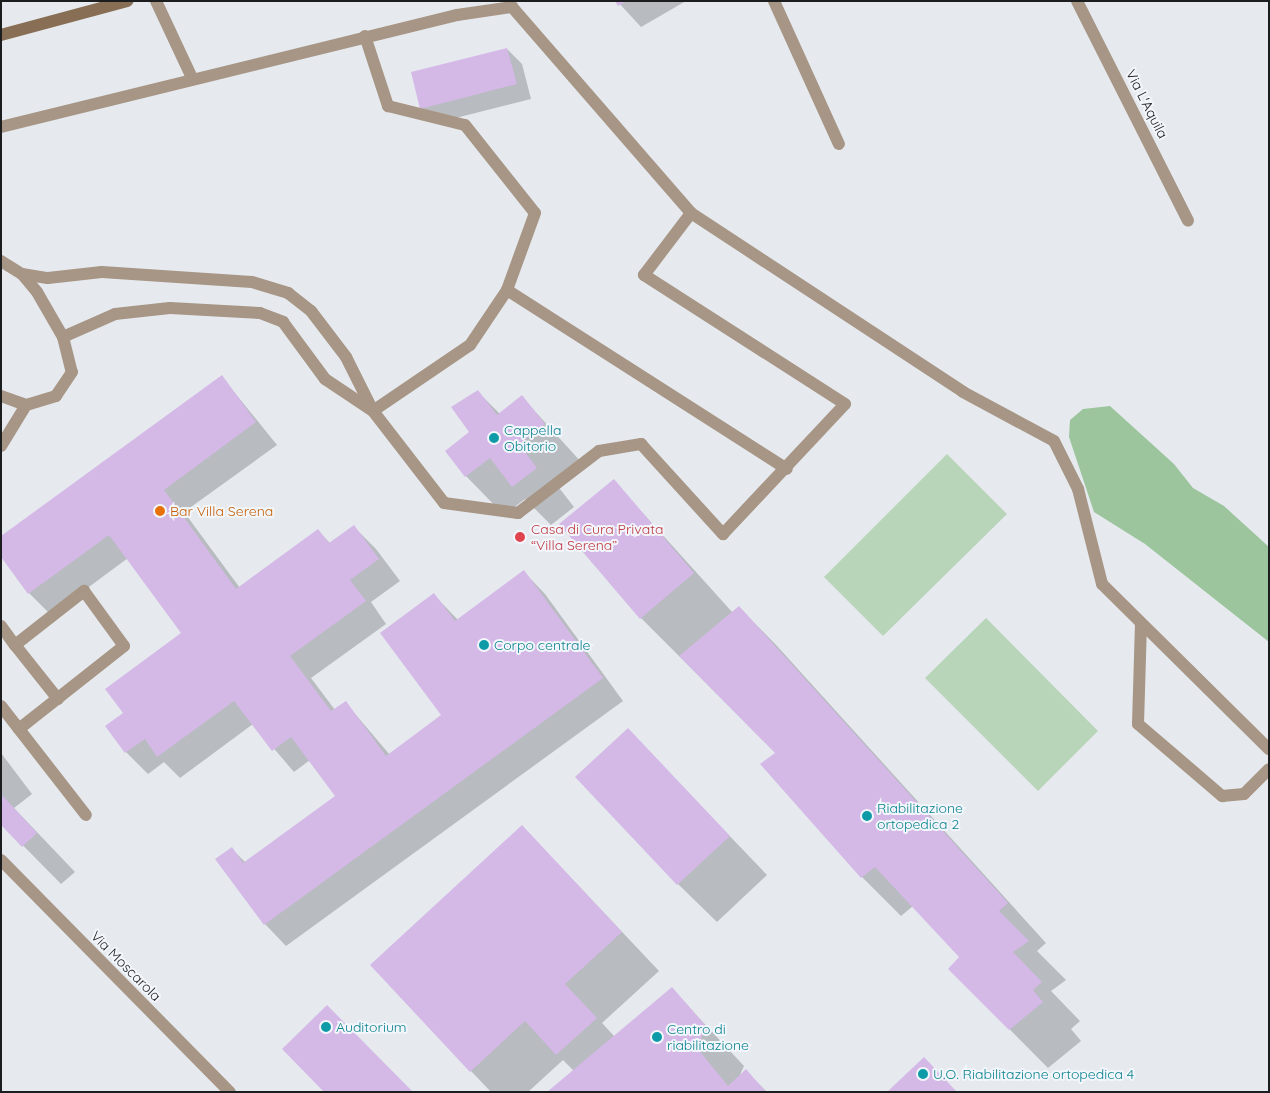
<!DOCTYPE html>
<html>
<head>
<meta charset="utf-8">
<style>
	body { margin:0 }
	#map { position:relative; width:1270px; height:1093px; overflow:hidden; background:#e6eaef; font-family:Quicksand,sans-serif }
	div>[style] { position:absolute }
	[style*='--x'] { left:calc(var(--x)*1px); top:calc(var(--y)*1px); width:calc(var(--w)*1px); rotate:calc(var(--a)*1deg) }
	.green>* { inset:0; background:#b8d4b9 }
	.forest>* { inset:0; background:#9cc59e }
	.shadow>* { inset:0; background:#0003 }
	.building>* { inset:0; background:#d4b9e7 }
	.lane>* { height:12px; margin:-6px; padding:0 6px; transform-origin:6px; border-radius:6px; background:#a79685 }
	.street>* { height:12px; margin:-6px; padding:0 6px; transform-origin:6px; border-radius:6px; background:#a79685 }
	.secondary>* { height:12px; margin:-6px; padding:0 6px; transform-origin:6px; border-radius:6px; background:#876e55 }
	.dots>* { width:14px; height:14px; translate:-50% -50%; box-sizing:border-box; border:2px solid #f3f7fc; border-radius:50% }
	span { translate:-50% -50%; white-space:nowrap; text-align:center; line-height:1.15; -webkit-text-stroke:4px #f3f7fc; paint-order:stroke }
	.street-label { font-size:14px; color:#1c1d1f }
	.culture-label { font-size:14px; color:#0d838f }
	.left { translate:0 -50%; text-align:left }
	.food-label { font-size:14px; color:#c56008 }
	.health-label { font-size:14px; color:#be3a42 }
	.frame { position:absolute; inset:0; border:2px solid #1c1d1f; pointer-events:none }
</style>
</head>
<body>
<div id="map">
	<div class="green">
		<i style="clip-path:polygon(947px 454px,1007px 514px,883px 636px,824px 577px)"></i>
		<i style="clip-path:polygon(986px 618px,1098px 731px,1038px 791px,925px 678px)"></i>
	</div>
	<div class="forest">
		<i style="clip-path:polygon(1110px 406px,1174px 464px,1193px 488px,1224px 506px,1269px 547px,1269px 642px,1145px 544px,1094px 512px,1069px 437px,1070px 420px,1083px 409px)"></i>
	</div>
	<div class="shadow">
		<i style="clip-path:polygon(617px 1px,686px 1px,641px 27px)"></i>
		<i style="clip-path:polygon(507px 49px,522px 64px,531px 99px,436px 123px,422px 108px)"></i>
		<i style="clip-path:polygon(222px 377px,277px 445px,184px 512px,240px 588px,318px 531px,331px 544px,354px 527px,376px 549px,400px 581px,371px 602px,386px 624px,311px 678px,335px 710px,345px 702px,390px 755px,443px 716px,434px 595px,458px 620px,524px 572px,545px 594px,623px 701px,286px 946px,265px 924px,232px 849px,246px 863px,337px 797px,310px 760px,294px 772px,253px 724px,180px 778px,164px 762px,148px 774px,126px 752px,125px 714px,183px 634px,128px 558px,51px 615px,29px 593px)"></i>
		<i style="clip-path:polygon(478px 392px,500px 414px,522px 397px,582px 463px,556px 484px,574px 507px,551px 525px,525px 499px,504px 515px,466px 476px)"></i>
		<i style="clip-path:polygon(613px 480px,733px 613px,739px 607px,777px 646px,1046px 943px,1037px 951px,1066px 980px,1051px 991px,1080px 1021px,1071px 1029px,1081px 1041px,1048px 1068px,950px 969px,961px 957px,913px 906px,901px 916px,862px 877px,762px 764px,776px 753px,641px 618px)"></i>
		<i style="clip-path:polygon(628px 730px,767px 875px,717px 922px,678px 884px)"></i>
		<i style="clip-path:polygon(1px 753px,32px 794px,14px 808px,75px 872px,61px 884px,1px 823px)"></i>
		<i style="clip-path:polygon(522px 826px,659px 971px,602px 1023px,615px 1037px,672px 989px,744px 1066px,739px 1077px,746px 1071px,767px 1092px,549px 1092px,574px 1071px,563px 1060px,528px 1092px,491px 1092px,471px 1071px)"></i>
	</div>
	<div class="building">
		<i style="clip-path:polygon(615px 1px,627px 1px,618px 6px)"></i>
		<i style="clip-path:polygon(507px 48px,517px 84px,420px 109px,411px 72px)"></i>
		<i style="clip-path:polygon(222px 375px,256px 422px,164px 490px,236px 589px,318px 529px,329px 543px,354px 525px,379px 559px,350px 580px,366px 601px,290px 656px,331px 711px,346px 701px,386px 756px,441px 715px,380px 633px,434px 593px,455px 621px,524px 570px,603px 678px,264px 925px,215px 859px,232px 847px,243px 863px,335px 796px,291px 737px,272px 751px,234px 701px,157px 757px,145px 739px,125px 753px,105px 726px,123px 713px,105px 689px,181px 633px,109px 535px,28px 594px,1px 557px,1px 536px)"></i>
		<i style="clip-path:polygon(478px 390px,497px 415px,522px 395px,545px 424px,519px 444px,537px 468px,512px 487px,490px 458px,465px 477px,445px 451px,469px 432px,451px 407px)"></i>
		<i style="clip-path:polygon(614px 479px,694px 573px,640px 619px,559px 524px)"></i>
		<i style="clip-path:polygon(739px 606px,1008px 903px,999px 911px,1029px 941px,1013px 952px,1042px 982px,1033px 990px,1043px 1002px,1009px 1030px,948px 969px,959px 957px,875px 867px,861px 878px,760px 764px,775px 753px,679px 656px)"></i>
		<i style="clip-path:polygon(628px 728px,730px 836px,677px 885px,575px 777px)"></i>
		<i style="clip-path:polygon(1px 794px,37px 833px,22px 847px,1px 825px)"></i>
		<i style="clip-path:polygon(522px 825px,622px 932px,565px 984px,597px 1018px,556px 1055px,525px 1021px,470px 1072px,370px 965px)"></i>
		<i style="clip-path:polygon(672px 987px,706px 1026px,697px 1048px,728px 1086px,746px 1069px,766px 1092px,547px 1092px)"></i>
		<i style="clip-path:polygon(327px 1005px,413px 1092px,324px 1092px,282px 1049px)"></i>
		<i style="clip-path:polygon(924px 1057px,957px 1092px,887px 1092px)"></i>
	</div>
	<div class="lane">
		<i style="--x:156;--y:1;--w:85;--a:64.9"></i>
		<i style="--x:365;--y:36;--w:74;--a:71.8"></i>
		<i style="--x:388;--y:106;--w:79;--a:13.9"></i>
		<i style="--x:465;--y:125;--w:112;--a:51.5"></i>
		<i style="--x:535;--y:213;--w:82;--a:110"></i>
		<i style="--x:507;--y:290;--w:66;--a:123.9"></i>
		<i style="--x:470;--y:345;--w:117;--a:145.8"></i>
		<i style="--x:1;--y:127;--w:470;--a:-13.8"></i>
		<i style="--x:457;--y:15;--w:56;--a:-8.3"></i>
		<i style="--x:512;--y:7;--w:273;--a:49"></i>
		<i style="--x:691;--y:213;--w:326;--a:33.3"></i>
		<i style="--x:963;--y:392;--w:103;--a:28.3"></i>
		<i style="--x:1054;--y:441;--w:54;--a:63.4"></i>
		<i style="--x:1078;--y:489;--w:98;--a:75.8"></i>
		<i style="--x:1102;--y:584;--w:235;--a:44.7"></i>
		<i style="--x:1;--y:261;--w:25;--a:32"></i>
		<i style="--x:22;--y:274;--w:23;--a:50"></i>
		<i style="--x:37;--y:292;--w:52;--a:60"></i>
		<i style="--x:63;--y:337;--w:36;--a:76"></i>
		<i style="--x:72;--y:372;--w:29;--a:124"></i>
		<i style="--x:56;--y:396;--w:31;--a:163"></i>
		<i style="--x:26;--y:405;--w:27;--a:-160"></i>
		<i style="--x:22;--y:274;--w:26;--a:9"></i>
		<i style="--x:48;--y:278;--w:54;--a:-6.3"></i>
		<i style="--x:102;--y:272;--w:150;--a:3.8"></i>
		<i style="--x:252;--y:282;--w:38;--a:17"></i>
		<i style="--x:288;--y:293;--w:29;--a:38"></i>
		<i style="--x:311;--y:311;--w:58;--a:52.7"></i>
		<i style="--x:346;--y:357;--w:60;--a:63.4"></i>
		<i style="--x:373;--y:411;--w:116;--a:52.3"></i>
		<i style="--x:444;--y:503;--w:75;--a:7.7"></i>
		<i style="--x:518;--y:513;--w:102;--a:-37.4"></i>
		<i style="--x:599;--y:451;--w:43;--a:-9.5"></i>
		<i style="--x:641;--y:444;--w:122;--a:47.7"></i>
		<i style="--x:723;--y:534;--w:178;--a:-46.8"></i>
		<i style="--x:845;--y:404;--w:239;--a:-147.3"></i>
		<i style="--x:644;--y:275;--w:78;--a:-52.8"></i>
		<i style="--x:507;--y:290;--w:332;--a:32.6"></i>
		<i style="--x:63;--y:337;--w:57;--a:-23.9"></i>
		<i style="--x:115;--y:314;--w:55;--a:-6.2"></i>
		<i style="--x:170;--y:308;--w:90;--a:3.2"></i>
		<i style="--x:260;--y:313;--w:25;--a:21"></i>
		<i style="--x:283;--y:322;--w:71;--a:53.6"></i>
		<i style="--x:325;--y:379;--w:58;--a:33.7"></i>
		<i style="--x:1;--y:446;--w:48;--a:-58.6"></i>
		<i style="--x:1141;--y:623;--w:101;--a:91.7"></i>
		<i style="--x:1138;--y:724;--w:111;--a:40.6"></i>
		<i style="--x:1222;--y:796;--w:22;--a:-5"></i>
		<i style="--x:1244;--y:794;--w:35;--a:-45"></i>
		<i style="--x:1;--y:626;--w:24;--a:54"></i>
		<i style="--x:15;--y:645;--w:88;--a:-38"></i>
		<i style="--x:84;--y:591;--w:68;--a:54"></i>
		<i style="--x:124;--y:646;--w:134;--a:141.7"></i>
		<i style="--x:15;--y:645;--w:69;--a:51.5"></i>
		<i style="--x:1;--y:706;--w:138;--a:52.1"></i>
	</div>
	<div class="street">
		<i style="--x:774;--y:1;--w:157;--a:65.6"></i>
		<i style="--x:1077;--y:1;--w:246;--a:63.2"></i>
		<i style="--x:1;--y:860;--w:326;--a:45.4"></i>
	</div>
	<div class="secondary">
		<i style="--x:1;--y:35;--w:131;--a:-15.1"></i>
	</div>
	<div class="dots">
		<i style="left:494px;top:438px;background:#0f9aa8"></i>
		<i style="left:160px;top:511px;background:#e8710a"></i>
		<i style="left:520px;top:537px;background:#e0444e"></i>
		<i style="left:484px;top:645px;background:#0f9aa8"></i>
		<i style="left:867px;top:816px;background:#0f9aa8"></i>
		<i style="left:326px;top:1027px;background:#0f9aa8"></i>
		<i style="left:657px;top:1037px;background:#0f9aa8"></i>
		<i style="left:923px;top:1074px;background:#0f9aa8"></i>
	</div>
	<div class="street-label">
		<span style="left:1147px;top:104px;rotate:63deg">Via L'Aquila</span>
		<span style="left:126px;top:966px;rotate:45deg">Via Moscarola</span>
	</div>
	<div class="culture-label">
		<span class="left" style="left:504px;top:438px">Cappella<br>Obitorio</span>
		<span class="left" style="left:494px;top:645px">Corpo centrale</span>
		<span class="left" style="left:877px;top:816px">Riabilitazione<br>ortopedica 2</span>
		<span class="left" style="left:336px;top:1027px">Auditorium</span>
		<span class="left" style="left:667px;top:1037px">Centro di<br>riabilitazione</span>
		<span class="left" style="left:933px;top:1074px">U.O. Riabilitazione ortopedica 4</span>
	</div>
	<div class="food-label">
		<span class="left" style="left:170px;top:511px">Bar Villa Serena</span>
	</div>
	<div class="health-label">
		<span class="left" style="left:531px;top:537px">Casa di Cura Privata<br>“Villa Serena”</span>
	</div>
	<div class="frame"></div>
</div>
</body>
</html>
